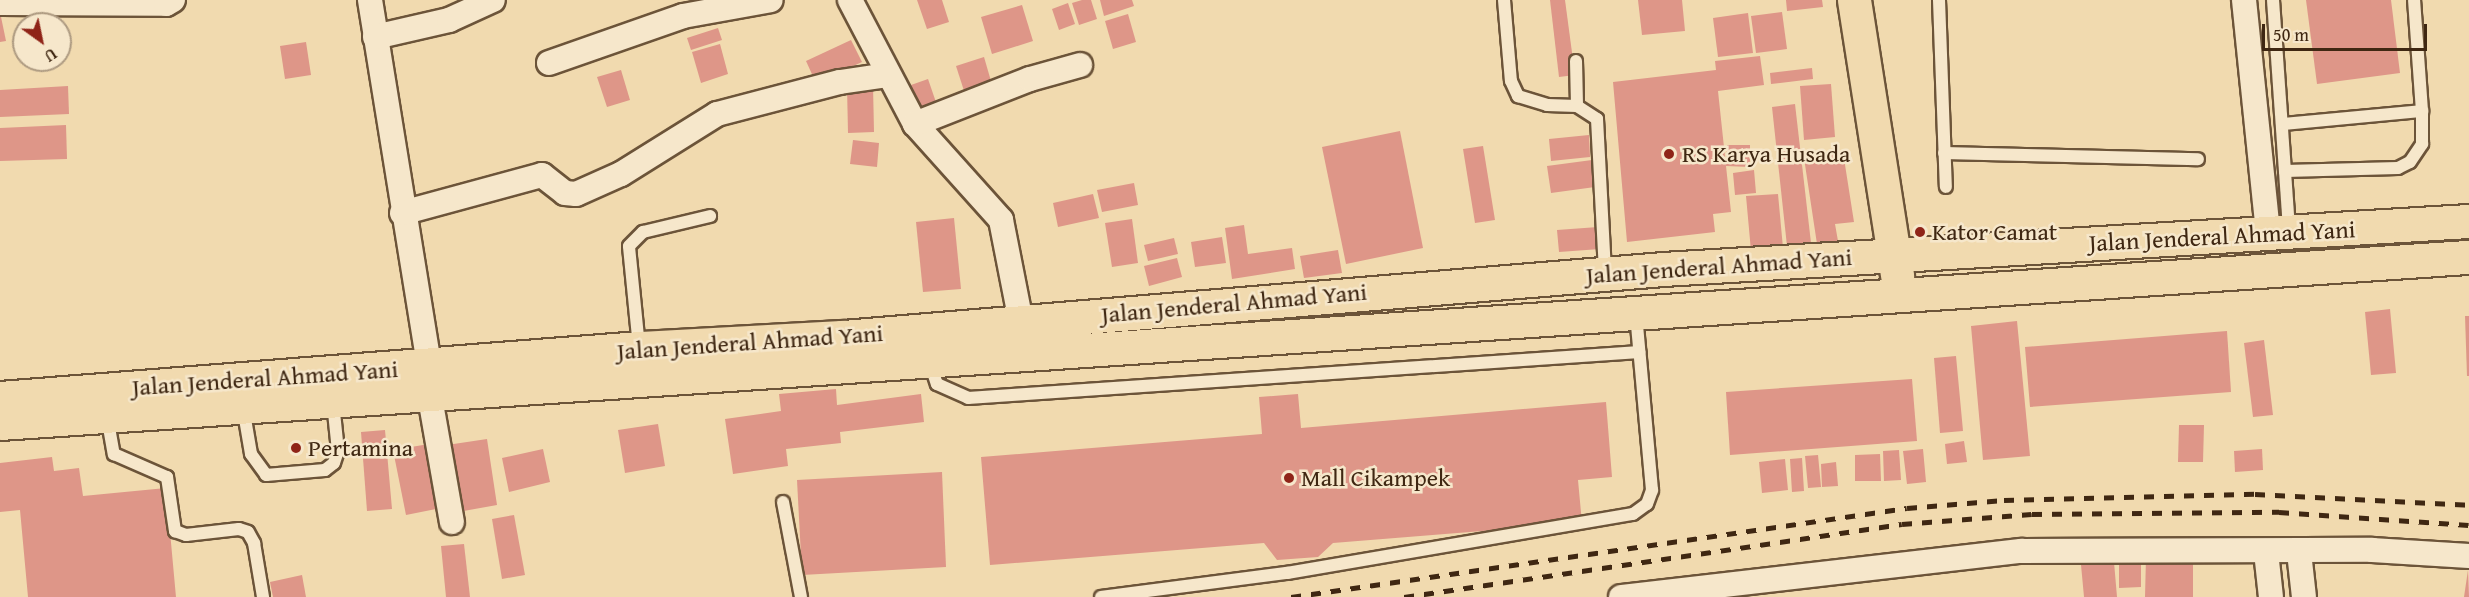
<!DOCTYPE html>
<html>
<head>
<meta charset="utf-8">
<style>
	body { margin:0 }
	#map { position:relative; width:2469px; height:597px; overflow:hidden; background:#f1daaf; font-family:"Gentium Book Plus",serif }
	div>[style] { position:absolute }
	[style*='--x'] { left:calc(var(--x)*1px); top:calc(var(--y)*1px); width:calc(var(--w)*1px); rotate:calc(var(--a)*1deg) }
	.building>* { inset:0; background:#de9688 }
	.roads { filter:drop-shadow(2px 0 #6c5439) drop-shadow(-2px 0 #6c5439) drop-shadow(0 2px #6c5439) drop-shadow(0 -2px #6c5439) }
	.lane>* { height:12px; margin:-6px; padding:0 6px; transform-origin:6px; border-radius:6px; background:#f6e7cb }
	.street>* { height:24px; margin:-12px; padding:0 12px; transform-origin:12px; border-radius:12px; background:#f6e7cb }
	.highway>* { height:33px; margin:-16.5px; padding:0 16.5px; transform-origin:16.5px; border-radius:16.5px; background:#f1daaf }
	.rail>* { height:4.5px; margin-top:-2.25px; transform-origin:0; background:repeating-linear-gradient(90deg,#3f2712 0 10px,transparent 0 20px) }
	.dots>* { width:16px; height:16px; translate:-50% -50%; box-sizing:border-box; border:3px solid #f6e7cb; border-radius:50% }
	span { translate:-50% -50%; white-space:nowrap; text-align:center; line-height:1.15; -webkit-text-stroke:5px #f6e7cb; paint-order:stroke }
	.poi-label { font-size:24px; color:#3f2712 }
	.left { translate:0 -50%; text-align:left }
	.street-label { font-size:24px; color:#3f2712 }
	.north { position:absolute; left:12px; top:12px; width:60px; height:60px; box-sizing:border-box; background:#f6e7cb; border:2px solid #ad9a81; border-radius:50%; rotate:147deg; font-size:16px; font-weight:700; line-height:24px; text-align:center; color:#3f2712 }
	.north::after { content:''; display:block; margin:auto; width:21px; height:27px; background:#8f2418; clip-path:polygon(50% 0,100% 100%,50% 72%,0 100%) }
	.scale { position:absolute; left:2262px; top:24px; width:165px; height:27px; box-sizing:border-box; border:3px solid #3f2712; border-top:0; padding-left:8px; font-size:18px; line-height:21px; white-space:nowrap; color:#3f2712; -webkit-text-stroke:4px #f6e7cb; paint-order:stroke }
</style>
</head>
<body>
<div id="map">
	<div class="building">
		<i style="clip-path:polygon(917px 0,942px 0,949px 22px,927px 29px)"></i>
		<i style="clip-path:polygon(1082px 0,1091px 0,1097px 19px,1079px 25px,1072px 3px)"></i>
		<i style="clip-path:polygon(1100px 0,1132px 0,1134px 6px,1104px 16px)"></i>
		<i style="clip-path:polygon(1550px 0,1565px 0,1575px 75px,1559px 77px)"></i>
		<i style="clip-path:polygon(1638px 0,1682px 0,1685px 31px,1642px 35px)"></i>
		<i style="clip-path:polygon(1786px 0,1822px 0,1823px 7px,1787px 11px)"></i>
		<i style="clip-path:polygon(2306px 0,2391px 0,2400px 73px,2317px 84px)"></i>
		<i style="clip-path:polygon(1068px 3px,1075px 24px,1059px 30px,1052px 9px)"></i>
		<i style="clip-path:polygon(1022px 5px,1033px 41px,992px 54px,981px 17px)"></i>
		<i style="clip-path:polygon(0 12px,6px 41px,0 42px)"></i>
		<i style="clip-path:polygon(1782px 12px,1787px 49px,1756px 53px,1751px 16px)"></i>
		<i style="clip-path:polygon(1748px 13px,1753px 53px,1718px 57px,1713px 18px)"></i>
		<i style="clip-path:polygon(1128px 14px,1136px 42px,1113px 49px,1105px 21px)"></i>
		<i style="clip-path:polygon(718px 28px,722px 40px,691px 50px,687px 38px)"></i>
		<i style="clip-path:polygon(851px 40px,862px 62px,816px 83px,806px 61px)"></i>
		<i style="clip-path:polygon(306px 42px,311px 75px,285px 79px,280px 46px)"></i>
		<i style="clip-path:polygon(720px 44px,728px 74px,701px 83px,692px 52px)"></i>
		<i style="clip-path:polygon(1760px 56px,1764px 85px,1718px 91px,1726px 166px,1727px 145px,1750px 145px,1750px 167px,1726px 166px,1731px 212px,1713px 214px,1715px 232px,1627px 242px,1613px 82px,1716px 70px,1715px 61px)"></i>
		<i style="clip-path:polygon(984px 57px,993px 88px,966px 97px,956px 66px)"></i>
		<i style="clip-path:polygon(1812px 68px,1813px 79px,1771px 84px,1770px 73px)"></i>
		<i style="clip-path:polygon(621px 70px,630px 100px,607px 107px,597px 77px)"></i>
		<i style="clip-path:polygon(928px 79px,939px 111px,922px 116px,911px 85px)"></i>
		<i style="clip-path:polygon(1831px 84px,1835px 137px,1804px 140px,1800px 86px)"></i>
		<i style="clip-path:polygon(873px 85px,874px 132px,848px 133px,847px 86px)"></i>
		<i style="clip-path:polygon(68px 86px,69px 114px,0 117px,0 90px)"></i>
		<i style="clip-path:polygon(1795px 104px,1811px 243px,1787px 246px,1772px 107px)"></i>
		<i style="clip-path:polygon(66px 125px,67px 159px,0 161px,0 128px)"></i>
		<i style="clip-path:polygon(1400px 131px,1423px 248px,1346px 264px,1322px 147px)"></i>
		<i style="clip-path:polygon(1589px 135px,1590px 157px,1551px 161px,1549px 139px)"></i>
		<i style="clip-path:polygon(853px 140px,879px 143px,877px 167px,850px 164px)"></i>
		<i style="clip-path:polygon(1483px 146px,1495px 220px,1475px 223px,1463px 149px)"></i>
		<i style="clip-path:polygon(1843px 152px,1854px 222px,1835px 224px,1838px 241px,1817px 244px,1804px 158px)"></i>
		<i style="clip-path:polygon(1592px 160px,1595px 187px,1551px 193px,1547px 166px)"></i>
		<i style="clip-path:polygon(1754px 170px,1756px 193px,1735px 195px,1733px 173px)"></i>
		<i style="clip-path:polygon(1134px 183px,1138px 205px,1102px 212px,1097px 190px)"></i>
		<i style="clip-path:polygon(1093px 194px,1099px 218px,1058px 227px,1053px 203px)"></i>
		<i style="clip-path:polygon(1778px 194px,1783px 248px,1751px 251px,1746px 196px)"></i>
		<i style="clip-path:polygon(954px 218px,961px 289px,923px 292px,916px 222px)"></i>
		<i style="clip-path:polygon(1132px 219px,1138px 263px,1112px 267px,1105px 223px)"></i>
		<i style="clip-path:polygon(1244px 225px,1248px 254px,1292px 248px,1295px 269px,1232px 279px,1225px 228px)"></i>
		<i style="clip-path:polygon(1598px 227px,1600px 249px,1559px 252px,1557px 230px)"></i>
		<i style="clip-path:polygon(1222px 237px,1226px 263px,1195px 267px,1191px 242px)"></i>
		<i style="clip-path:polygon(1174px 238px,1178px 254px,1148px 261px,1144px 245px)"></i>
		<i style="clip-path:polygon(1338px 250px,1342px 273px,1304px 278px,1300px 256px)"></i>
		<i style="clip-path:polygon(1177px 258px,1182px 277px,1149px 286px,1144px 266px)"></i>
		<i style="clip-path:polygon(2390px 309px,2396px 373px,2371px 375px,2365px 312px)"></i>
		<i style="clip-path:polygon(2465px 316px,2469px 316px,2469px 376px,2467px 376px)"></i>
		<i style="clip-path:polygon(2017px 321px,2030px 456px,1983px 460px,1971px 326px)"></i>
		<i style="clip-path:polygon(2227px 331px,2231px 392px,2030px 407px,2025px 347px)"></i>
		<i style="clip-path:polygon(2264px 340px,2273px 415px,2253px 417px,2244px 343px)"></i>
		<i style="clip-path:polygon(1956px 356px,1963px 431px,1940px 433px,1934px 358px)"></i>
		<i style="clip-path:polygon(1912px 379px,1917px 441px,1730px 455px,1726px 392px)"></i>
		<i style="clip-path:polygon(836px 389px,837px 405px,921px 394px,924px 422px,840px 432px,841px 443px,786px 449px,788px 466px,733px 474px,725px 419px,781px 411px,779px 394px)"></i>
		<i style="clip-path:polygon(1298px 394px,1301px 428px,1606px 402px,1612px 477px,1578px 480px,1582px 523px,1333px 543px,1318px 557px,1277px 560px,1264px 543px,990px 565px,981px 457px,1262px 434px,1259px 397px)"></i>
		<i style="clip-path:polygon(658px 424px,665px 466px,625px 473px,618px 430px)"></i>
		<i style="clip-path:polygon(2179px 425px,2204px 425px,2203px 462px,2178px 462px)"></i>
		<i style="clip-path:polygon(385px 430px,392px 509px,367px 511px,361px 432px)"></i>
		<i style="clip-path:polygon(487px 439px,497px 505px,458px 512px,447px 445px)"></i>
		<i style="clip-path:polygon(1964px 441px,1967px 462px,1947px 464px,1945px 444px)"></i>
		<i style="clip-path:polygon(429px 444px,441px 508px,406px 515px,393px 450px)"></i>
		<i style="clip-path:polygon(543px 449px,550px 482px,509px 492px,502px 458px)"></i>
		<i style="clip-path:polygon(1923px 449px,1926px 482px,1907px 484px,1903px 451px)"></i>
		<i style="clip-path:polygon(2262px 449px,2263px 470px,2235px 472px,2234px 451px)"></i>
		<i style="clip-path:polygon(1899px 450px,1901px 480px,1884px 481px,1883px 451px)"></i>
		<i style="clip-path:polygon(1880px 454px,1881px 481px,1855px 481px,1855px 455px)"></i>
		<i style="clip-path:polygon(1818px 455px,1821px 487px,1808px 488px,1805px 456px)"></i>
		<i style="clip-path:polygon(52px 457px,54px 471px,79px 468px,83px 496px,166px 488px,176px 597px,28px 597px,20px 510px,0 512px,0 463px)"></i>
		<i style="clip-path:polygon(1802px 458px,1804px 491px,1792px 492px,1790px 459px)"></i>
		<i style="clip-path:polygon(1785px 459px,1788px 490px,1762px 493px,1759px 462px)"></i>
		<i style="clip-path:polygon(1836px 462px,1838px 486px,1822px 487px,1821px 464px)"></i>
		<i style="clip-path:polygon(942px 472px,946px 567px,802px 575px,797px 480px)"></i>
		<i style="clip-path:polygon(514px 515px,525px 575px,502px 579px,492px 519px)"></i>
		<i style="clip-path:polygon(464px 544px,470px 597px,446px 597px,441px 546px)"></i>
		<i style="clip-path:polygon(2146px 557px,2193px 557px,2193px 597px,2145px 597px)"></i>
		<i style="clip-path:polygon(2141px 561px,2141px 587px,2119px 588px,2119px 562px)"></i>
		<i style="clip-path:polygon(2114px 562px,2117px 597px,2084px 597px,2081px 565px)"></i>
		<i style="clip-path:polygon(2468px 570px,2469px 597px,2464px 597px)"></i>
		<i style="clip-path:polygon(302px 575px,306px 597px,273px 597px,270px 582px)"></i>
	</div>
	<div class="roads">
		<div class="lane">
			<i style="--x:1504;--y:0;--w:81;--a:85.1"></i>
			<i style="--x:1511;--y:81;--w:17;--a:65"></i>
			<i style="--x:1518;--y:96;--w:30;--a:17"></i>
			<i style="--x:1547;--y:105;--w:30;--a:2"></i>
			<i style="--x:1577;--y:106;--w:24;--a:33"></i>
			<i style="--x:1597;--y:119;--w:153;--a:87"></i>
			<i style="--x:1939;--y:0;--w:187;--a:87.9"></i>
			<i style="--x:2273;--y:0;--w:232;--a:86"></i>
			<i style="--x:1576;--y:61;--w:45;--a:88.7"></i>
			<i style="--x:2284;--y:124;--w:139;--a:-5.4"></i>
			<i style="--x:1944;--y:153;--w:254;--a:1.4"></i>
			<i style="--x:2285;--y:171;--w:113;--a:-1.5"></i>
			<i style="--x:2398;--y:168;--w:13;--a:-27"></i>
			<i style="--x:2410;--y:162;--w:22;--a:-56"></i>
			<i style="--x:2422;--y:144;--w:33;--a:-90"></i>
			<i style="--x:2422;--y:111;--w:111;--a:-94.1"></i>
			<i style="--x:639;--y:347;--w:101;--a:-95.7"></i>
			<i style="--x:629;--y:246;--w:20;--a:-45"></i>
			<i style="--x:643;--y:232;--w:69;--a:-13.4"></i>
			<i style="--x:930;--y:363;--w:22;--a:72"></i>
			<i style="--x:937;--y:384;--w:34;--a:24"></i>
			<i style="--x:968;--y:398;--w:673;--a:-3.92"></i>
			<i style="--x:243;--y:407;--w:48;--a:80.3"></i>
			<i style="--x:251;--y:454;--w:26;--a:54"></i>
			<i style="--x:266;--y:475;--w:59;--a:-4.8"></i>
			<i style="--x:325;--y:470;--w:11;--a:-38"></i>
			<i style="--x:334;--y:463;--w:13;--a:-72"></i>
			<i style="--x:338;--y:451;--w:48;--a:-95.9"></i>
			<i style="--x:107;--y:416;--w:39;--a:80"></i>
			<i style="--x:114;--y:454;--w:58;--a:23.5"></i>
			<i style="--x:167;--y:477;--w:55;--a:81.6"></i>
			<i style="--x:175;--y:531;--w:12;--a:20"></i>
			<i style="--x:186;--y:535;--w:53;--a:-6.5"></i>
			<i style="--x:239;--y:529;--w:9;--a:18"></i>
			<i style="--x:248;--y:532;--w:13;--a:61"></i>
			<i style="--x:254;--y:543;--w:55;--a:80.5"></i>
			<i style="--x:783;--y:502;--w:97;--a:79.3"></i>
			<i style="--x:1101;--y:597;--w:188;--a:-7.4"></i>
			<i style="--x:1287;--y:573;--w:351;--a:-9.7"></i>
			<i style="--x:1633;--y:514;--w:17;--a:-36"></i>
			<i style="--x:1647;--y:504;--w:15;--a:-70"></i>
			<i style="--x:1652;--y:490;--w:176;--a:-95.2"></i>
		</div>
		<div class="street">
			<i style="--x:370;--y:0;--w:371;--a:80.8"></i>
			<i style="--x:850;--y:0;--w:140;--a:62.3"></i>
			<i style="--x:915;--y:124;--w:129;--a:48.1"></i>
			<i style="--x:1001;--y:220;--w:104;--a:78.9"></i>
			<i style="--x:2244;--y:0;--w:235;--a:84.1"></i>
			<i style="--x:0;--y:3;--w:166;--a:0.3"></i>
			<i style="--x:166;--y:4;--w:8;--a:-30"></i>
			<i style="--x:375;--y:37;--w:76;--a:-12.9"></i>
			<i style="--x:449;--y:20;--w:48;--a:-24.4"></i>
			<i style="--x:549;--y:63;--w:142;--a:-19.3"></i>
			<i style="--x:683;--y:16;--w:89;--a:-10.3"></i>
			<i style="--x:915;--y:124;--w:123;--a:-21.4"></i>
			<i style="--x:1030;--y:79;--w:52;--a:-15.6"></i>
			<i style="--x:402;--y:213;--w:145;--a:-15.2"></i>
			<i style="--x:542;--y:175;--w:29;--a:38"></i>
			<i style="--x:565;--y:193;--w:11;--a:5"></i>
			<i style="--x:576;--y:194;--w:49;--a:-24"></i>
			<i style="--x:621;--y:174;--w:113;--a:-32"></i>
			<i style="--x:717;--y:114;--w:127;--a:-14.6"></i>
			<i style="--x:840;--y:82;--w:49;--a:-8.3"></i>
			<i style="--x:429;--y:392;--w:132;--a:80"></i>
			<i style="--x:2266;--y:552;--w:45;--a:83.7"></i>
			<i style="--x:2299;--y:552;--w:45;--a:83.7"></i>
			<i style="--x:1621;--y:597;--w:403;--a:-6.6"></i>
			<i style="--x:2021;--y:551;--w:351;--a:-0.2"></i>
			<i style="--x:2372;--y:550;--w:97;--a:3.5"></i>
		</div>
		<div class="highway">
			<i style="--x:1854;--y:0;--w:279;--a:81.1"></i>
			<i style="--x:0;--y:398;--w:641;--a:-4.47"></i>
			<i style="--x:639;--y:348;--w:204;--a:-3.1"></i>
			<i style="--x:843;--y:337;--w:823;--a:-4.74"></i>
			<i style="--x:1663;--y:269;--w:807;--a:-3.41"></i>
			<i style="--x:0;--y:423;--w:2475;--a:-3.85"></i>
		</div>
	</div>
	<div class="rail">
		<i style="--x:1291;--y:597;--w:622;--a:-8.22"></i>
		<i style="--x:1907;--y:508;--w:97;--a:-4.7"></i>
		<i style="--x:2004;--y:500;--w:251;--a:-1.4"></i>
		<i style="--x:2255;--y:494;--w:214;--a:2.9"></i>
		<i style="--x:1404;--y:597;--w:503;--a:-8.34"></i>
		<i style="--x:1902;--y:524;--w:130;--a:-4.4"></i>
		<i style="--x:2032;--y:514;--w:247;--a:-0.5"></i>
		<i style="--x:2279;--y:512;--w:190;--a:3.9"></i>
	</div>
	<div class="dots">
		<i style="left:1669px;top:154px;background:#8f2418"></i>
		<i style="left:1920px;top:232px;background:#8f2418"></i>
		<i style="left:296px;top:448px;background:#8f2418"></i>
		<i style="left:1289px;top:478px;background:#8f2418"></i>
	</div>
	<div class="poi-label">
		<span class="left" style="left:1682px;top:154px">RS Karya Husada</span>
		<span class="left" style="left:1932px;top:232px">Kator Camat</span>
		<span class="left" style="left:308px;top:448px">Pertamina</span>
		<span class="left" style="left:1301px;top:478px">Mall Cikampek</span>
	</div>
	<div class="street-label">
		<span style="left:2222px;top:236px;rotate:-3deg">Jalan Jenderal Ahmad Yani</span>
		<span style="left:1719px;top:266px;rotate:-4deg">Jalan Jenderal Ahmad Yani</span>
		<span style="left:1234px;top:303px;rotate:-5deg">Jalan Jenderal Ahmad Yani</span>
		<span style="left:750px;top:342px;rotate:-4deg">Jalan Jenderal Ahmad Yani</span>
		<span style="left:265px;top:378px;rotate:-4deg">Jalan Jenderal Ahmad Yani</span>
	</div>
	<div class="north">U</div>
	<div class="scale">50 m</div>
</div>
</body>
</html>
